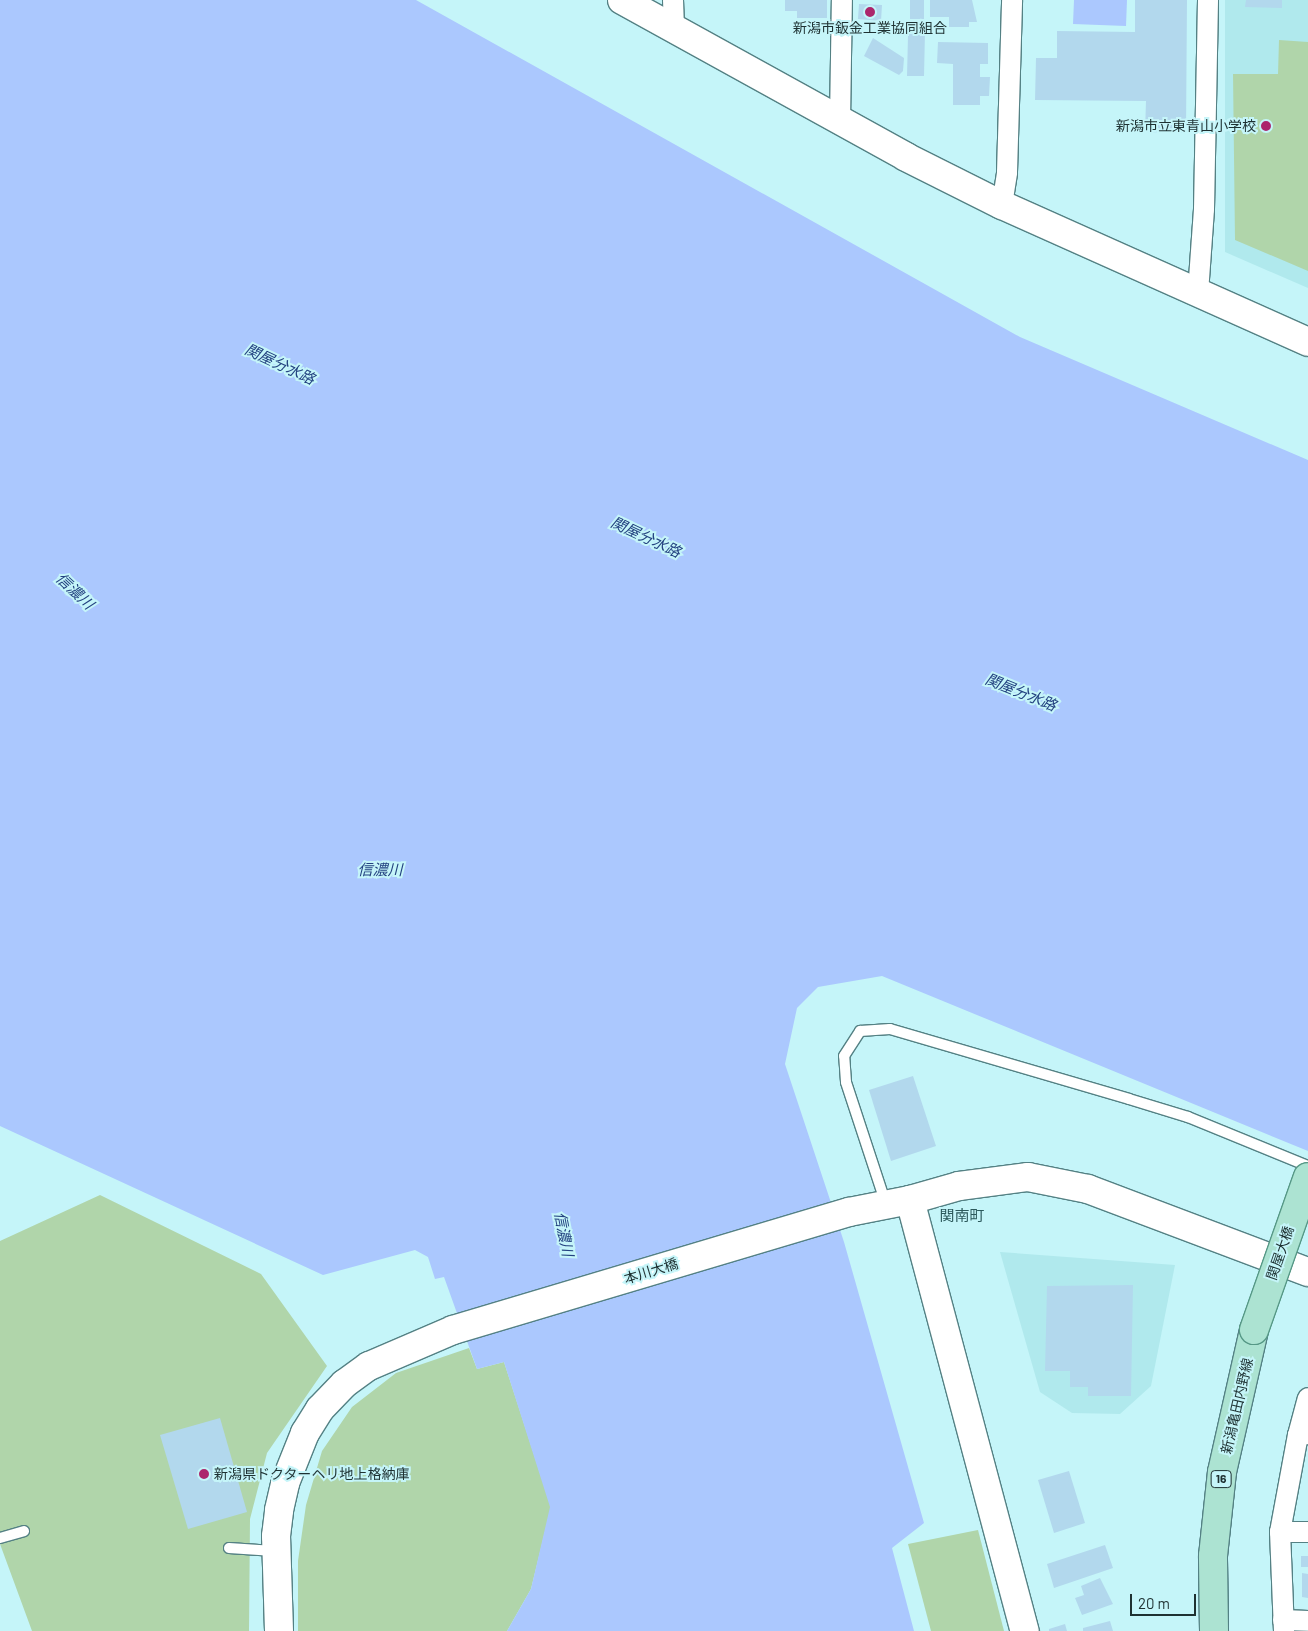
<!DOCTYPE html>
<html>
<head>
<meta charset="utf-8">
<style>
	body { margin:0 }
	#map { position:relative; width:1308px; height:1631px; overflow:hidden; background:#c5f5f9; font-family:Barlow,"Noto Sans JP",sans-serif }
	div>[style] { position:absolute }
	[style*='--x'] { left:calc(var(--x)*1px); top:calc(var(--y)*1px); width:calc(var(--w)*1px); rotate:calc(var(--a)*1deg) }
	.built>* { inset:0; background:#b0e9ed }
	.green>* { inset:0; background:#b0d5aa }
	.water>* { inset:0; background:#abc8fe }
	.building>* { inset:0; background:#b2d8ed }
	.roads { filter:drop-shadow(1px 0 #548184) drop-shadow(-1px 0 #548184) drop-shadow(0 1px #548184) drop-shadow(0 -1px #548184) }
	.lane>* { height:10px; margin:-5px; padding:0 5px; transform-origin:5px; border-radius:5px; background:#fff }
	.street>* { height:20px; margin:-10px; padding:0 10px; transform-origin:10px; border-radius:10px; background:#fff }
	.secondary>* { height:28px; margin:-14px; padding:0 14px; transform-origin:14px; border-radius:14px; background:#fff }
	.primary>* { height:28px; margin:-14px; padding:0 14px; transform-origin:14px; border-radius:14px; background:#ace3d2 }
	.bridges { filter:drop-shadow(1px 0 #569886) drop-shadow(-1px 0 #569886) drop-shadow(0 1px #569886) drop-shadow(0 -1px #569886) }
	.primary-bridge>* { height:28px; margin:-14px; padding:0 14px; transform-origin:14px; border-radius:14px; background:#ace3d2 }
	.dots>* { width:14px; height:14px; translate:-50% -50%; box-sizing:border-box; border:2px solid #c5f5f9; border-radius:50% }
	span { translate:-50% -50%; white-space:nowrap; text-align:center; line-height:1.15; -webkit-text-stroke:4px #c5f5f9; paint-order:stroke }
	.shield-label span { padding:1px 4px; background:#c5f5f9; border:1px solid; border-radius:4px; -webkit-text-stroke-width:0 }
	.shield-label { font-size:12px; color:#1e3132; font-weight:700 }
	.poi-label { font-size:14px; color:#1e3132 }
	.right { translate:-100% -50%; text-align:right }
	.left { translate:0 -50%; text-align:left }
	.street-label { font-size:14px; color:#1e3132 }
	.water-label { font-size:15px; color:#234280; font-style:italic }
	.neighbourhood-label { font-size:15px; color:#2c595c }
	.scale { position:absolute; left:1130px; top:1594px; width:66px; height:22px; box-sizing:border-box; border:2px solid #1e3132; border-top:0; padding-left:6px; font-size:15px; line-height:18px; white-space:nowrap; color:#1e3132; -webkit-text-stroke:4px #c5f5f9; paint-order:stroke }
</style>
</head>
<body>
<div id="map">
	<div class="built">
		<i style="clip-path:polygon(1225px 0,1308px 0,1308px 288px,1225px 252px)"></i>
		<i style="clip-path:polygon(1000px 1252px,1175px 1265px,1151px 1386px,1120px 1414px,1072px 1413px,1040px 1392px)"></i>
	</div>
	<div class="green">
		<i style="clip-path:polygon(1279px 40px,1308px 42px,1308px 271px,1235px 240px,1233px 74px,1278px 74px)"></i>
		<i style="clip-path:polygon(100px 1195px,261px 1274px,327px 1366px,267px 1453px,250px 1519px,249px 1631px,32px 1631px,0 1544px,0 1241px)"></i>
		<i style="clip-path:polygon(469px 1348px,477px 1369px,504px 1362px,551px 1507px,531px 1589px,507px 1631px,298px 1631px,298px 1561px,306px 1505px,322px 1451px,352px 1407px,396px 1373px)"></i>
		<i style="clip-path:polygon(978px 1530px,1004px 1631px,931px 1631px,908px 1544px)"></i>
	</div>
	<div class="water">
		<i style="clip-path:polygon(0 0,416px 0,1020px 337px,1308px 460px,1308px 1151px,882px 976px,818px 987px,797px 1008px,785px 1064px,844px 1242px,924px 1523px,892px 1548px,914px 1631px,507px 1631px,531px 1589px,550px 1507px,504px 1362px,477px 1369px,444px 1277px,435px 1279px,428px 1257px,415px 1250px,323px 1275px,0 1126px)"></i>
		<i style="clip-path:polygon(1074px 0,1127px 0,1126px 26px,1073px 24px)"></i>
	</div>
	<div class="building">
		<i style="clip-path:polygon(785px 0,827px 0,827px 18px,797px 18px,797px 11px,785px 11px)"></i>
		<i style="clip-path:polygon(910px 0,924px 0,924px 19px,910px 19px)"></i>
		<i style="clip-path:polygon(930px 0,972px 0,977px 22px,969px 22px,969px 27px,949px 27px,949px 17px,930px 17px)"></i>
		<i style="clip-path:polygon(1135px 0,1187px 0,1186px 133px,1145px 132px,1146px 101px,1035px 100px,1036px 58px,1057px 58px,1057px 31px,1135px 32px)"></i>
		<i style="clip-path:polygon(1246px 0,1282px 0,1282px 8px,1245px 7px)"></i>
		<i style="clip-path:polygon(859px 4px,882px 5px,881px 21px,858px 19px)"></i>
		<i style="clip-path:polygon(896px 24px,921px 24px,921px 32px,925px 32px,924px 76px,907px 76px,908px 36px,896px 36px)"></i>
		<i style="clip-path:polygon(873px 38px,904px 58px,903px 71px,899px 75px,864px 56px)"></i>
		<i style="clip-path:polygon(938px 42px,988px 43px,988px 64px,980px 64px,980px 77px,990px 77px,989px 96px,980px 96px,980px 105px,953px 105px,953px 64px,937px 63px)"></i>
		<i style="clip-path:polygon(913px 1076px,936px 1146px,891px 1161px,869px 1090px)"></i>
		<i style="clip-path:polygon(1133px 1285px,1131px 1396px,1088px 1396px,1088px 1387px,1070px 1387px,1070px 1371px,1045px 1371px,1047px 1286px)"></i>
		<i style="clip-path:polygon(220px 1418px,247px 1512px,188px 1529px,160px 1435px)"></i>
		<i style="clip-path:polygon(1069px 1471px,1085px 1523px,1054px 1533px,1038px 1480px)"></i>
		<i style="clip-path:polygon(1105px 1545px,1113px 1568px,1054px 1588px,1047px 1564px)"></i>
		<i style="clip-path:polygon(1301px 1556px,1308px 1556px,1308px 1567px,1301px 1567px)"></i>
		<i style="clip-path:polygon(1302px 1573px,1308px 1574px,1308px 1598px,1302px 1597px)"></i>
		<i style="clip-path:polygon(1100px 1578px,1113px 1604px,1082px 1615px,1075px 1598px,1084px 1595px,1081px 1586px)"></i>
		<i style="clip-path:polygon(1110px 1621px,1113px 1631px,1083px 1631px,1083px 1628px)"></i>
		<i style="clip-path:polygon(1065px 1624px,1067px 1631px,1049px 1631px,1049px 1629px)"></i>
	</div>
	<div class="roads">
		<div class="lane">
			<i style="--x:886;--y:1204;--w:128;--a:-108.2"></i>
			<i style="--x:846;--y:1082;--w:26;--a:-94"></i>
			<i style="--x:844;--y:1056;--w:30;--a:-57"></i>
			<i style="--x:860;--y:1031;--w:30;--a:-4"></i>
			<i style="--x:890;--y:1029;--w:249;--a:16.3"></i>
			<i style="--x:1129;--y:1099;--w:62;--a:17"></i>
			<i style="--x:1188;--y:1117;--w:130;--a:22.2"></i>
			<i style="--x:0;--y:1538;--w:25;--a:-16"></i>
			<i style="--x:229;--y:1548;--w:45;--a:3.8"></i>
		</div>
		<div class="street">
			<i style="--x:673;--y:0;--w:30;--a:88"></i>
			<i style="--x:840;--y:121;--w:121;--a:-89.1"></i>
			<i style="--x:1002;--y:205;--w:33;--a:-81"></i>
			<i style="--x:1007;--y:172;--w:172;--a:-88.3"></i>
			<i style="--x:1198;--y:293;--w:84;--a:-85.9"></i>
			<i style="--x:1204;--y:209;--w:209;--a:-88.9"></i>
			<i style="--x:1298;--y:1435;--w:38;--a:-75"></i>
			<i style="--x:1280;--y:1532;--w:28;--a:0"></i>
			<i style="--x:1283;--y:1620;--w:25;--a:2"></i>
			<i style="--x:1284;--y:1631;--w:99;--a:-92.3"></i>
			<i style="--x:1280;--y:1532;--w:99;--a:-79.5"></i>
			<i style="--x:1298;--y:1435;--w:10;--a:-6"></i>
		</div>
		<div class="secondary">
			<i style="--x:622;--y:0;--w:325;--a:28.9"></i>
			<i style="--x:906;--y:157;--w:107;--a:26.6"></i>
			<i style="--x:1002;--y:205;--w:335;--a:24.1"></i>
			<i style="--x:910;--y:1200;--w:446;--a:75.1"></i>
			<i style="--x:279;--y:1631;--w:95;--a:-91.8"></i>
			<i style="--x:276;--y:1536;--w:26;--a:-83"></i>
			<i style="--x:279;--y:1510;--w:28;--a:-77"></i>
			<i style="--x:285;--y:1483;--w:54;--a:-68.2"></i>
			<i style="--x:305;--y:1433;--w:28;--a:-58"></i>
			<i style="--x:320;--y:1409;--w:35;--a:-46"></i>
			<i style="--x:344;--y:1384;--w:31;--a:-36"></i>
			<i style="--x:369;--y:1366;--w:91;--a:-23.2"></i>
			<i style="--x:453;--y:1330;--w:413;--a:-16.6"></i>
			<i style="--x:849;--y:1212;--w:62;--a:-11.1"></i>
			<i style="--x:910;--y:1200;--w:51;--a:-15.9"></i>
			<i style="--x:959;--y:1186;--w:70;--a:-7.4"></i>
			<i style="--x:1028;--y:1177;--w:61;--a:11.3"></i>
			<i style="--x:1088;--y:1189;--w:235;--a:20.7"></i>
		</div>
		<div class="primary">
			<i style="--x:1214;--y:1631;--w:75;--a:-90.8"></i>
			<i style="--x:1213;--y:1556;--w:84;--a:-83.9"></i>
			<i style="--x:1222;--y:1472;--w:146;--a:-77.3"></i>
		</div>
	</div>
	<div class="bridges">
		<div class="primary-bridge">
			<i style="--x:1254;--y:1330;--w:162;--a:-70.6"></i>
		</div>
	</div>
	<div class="dots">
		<i style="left:870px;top:12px;background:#ac256c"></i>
		<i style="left:1266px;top:126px;background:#ac256c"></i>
		<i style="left:204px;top:1474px;background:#ac256c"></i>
	</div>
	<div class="shield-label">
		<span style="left:1221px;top:1479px">16</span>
	</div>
	<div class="poi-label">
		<span style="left:870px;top:28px">新潟市鈑金工業協同組合</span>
		<span class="right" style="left:1256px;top:126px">新潟市立東青山小学校</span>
		<span class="left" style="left:214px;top:1474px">新潟県ドクターヘリ地上格納庫</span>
	</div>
	<div class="street-label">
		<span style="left:1280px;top:1253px;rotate:-71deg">関屋大橋</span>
		<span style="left:651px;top:1271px;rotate:-17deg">本川大橋</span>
		<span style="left:1237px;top:1406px;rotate:-77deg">新潟亀田内野線</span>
	</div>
	<div class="water-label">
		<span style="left:280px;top:364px;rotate:25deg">関屋分水路</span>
		<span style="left:646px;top:537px;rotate:25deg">関屋分水路</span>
		<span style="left:75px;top:591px;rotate:43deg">信濃川</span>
		<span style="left:1021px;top:692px;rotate:22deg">関屋分水路</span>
		<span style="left:380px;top:870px">信濃川</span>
		<span style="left:564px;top:1234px;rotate:79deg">信濃川</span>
	</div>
	<div class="neighbourhood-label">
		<span style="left:962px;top:1216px">関南町</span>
	</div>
	<div class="scale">20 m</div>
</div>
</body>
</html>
